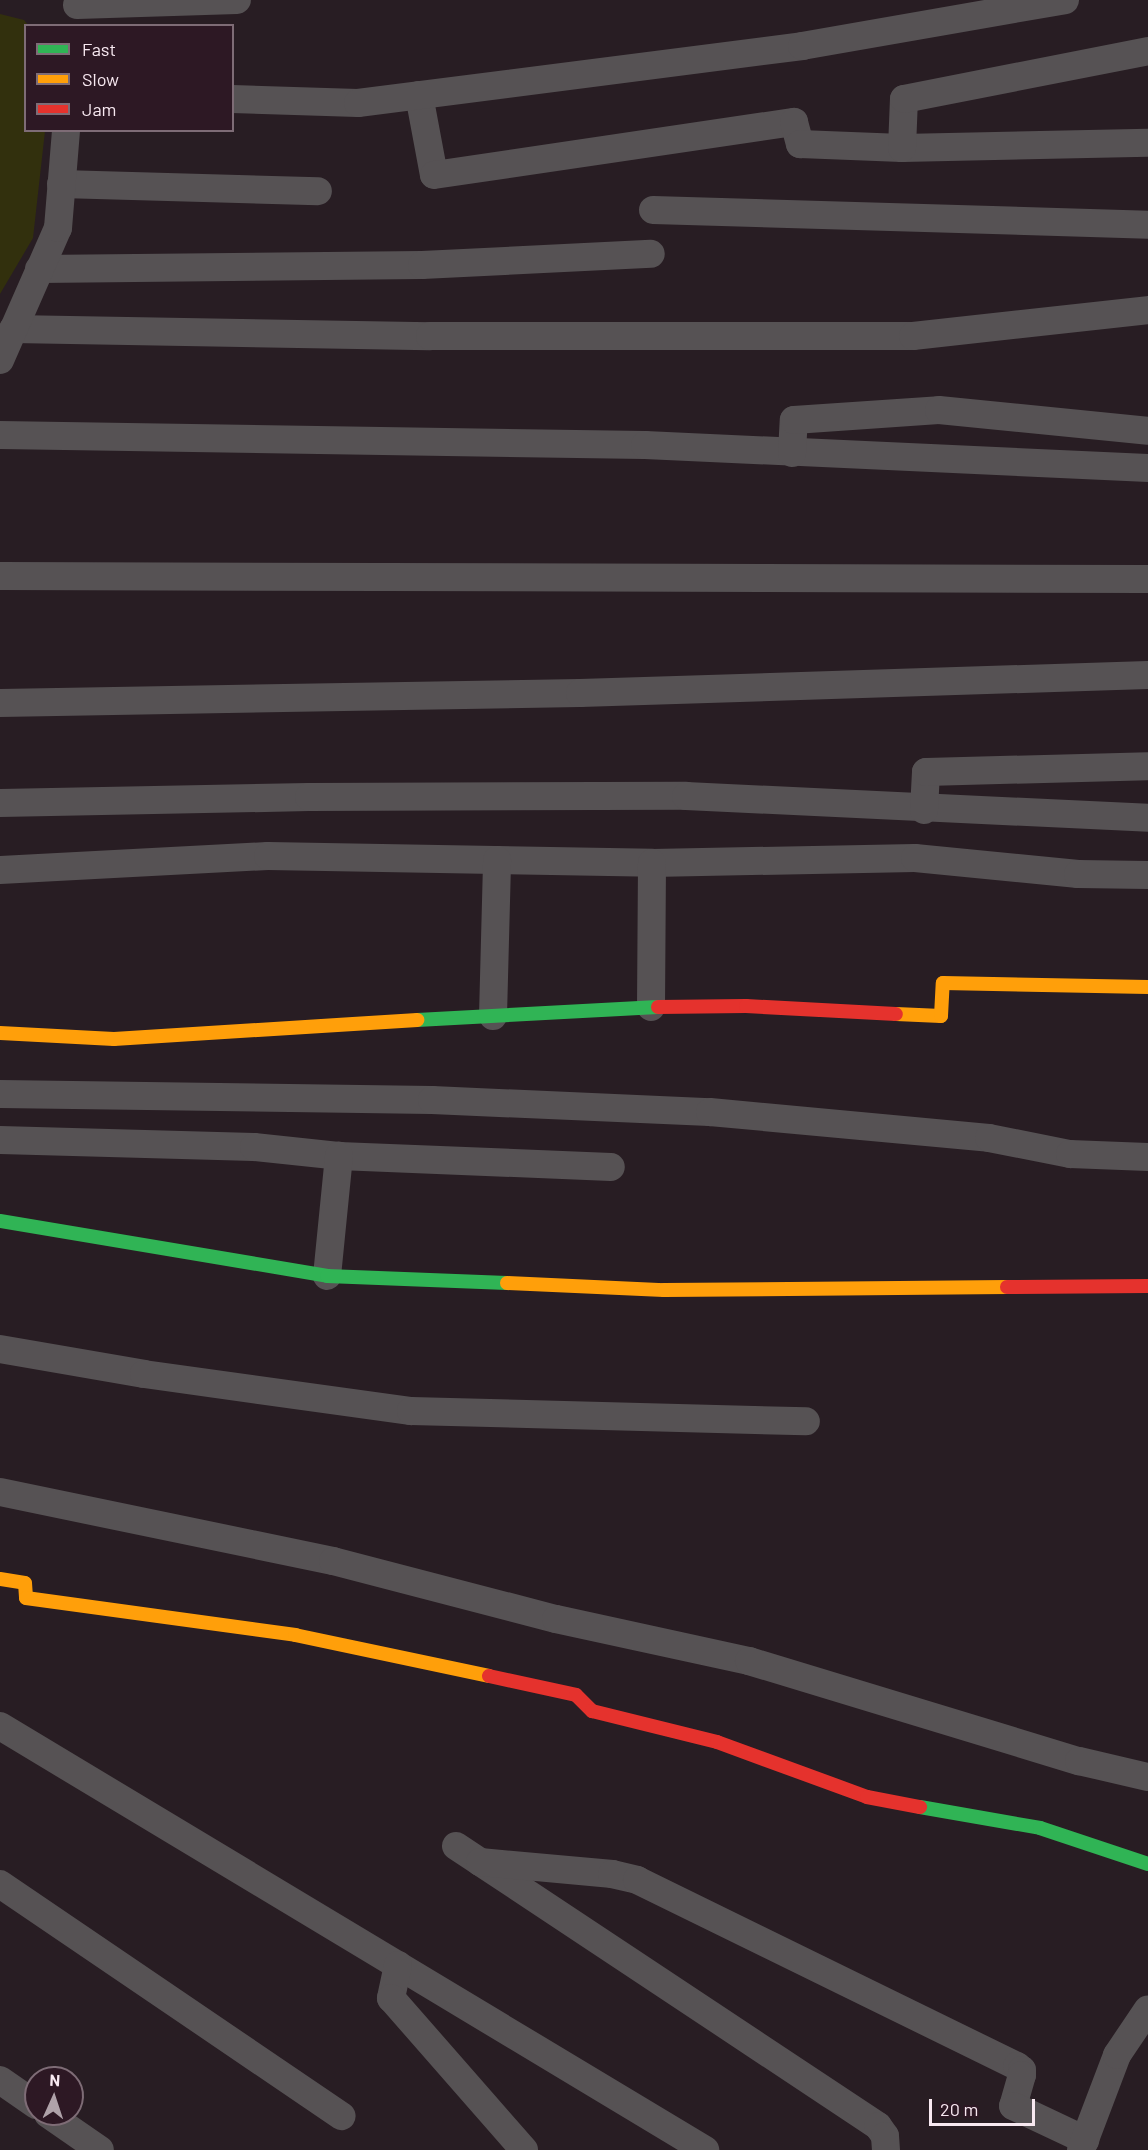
<!DOCTYPE html>
<html>
<head>
<meta charset="utf-8">
<style>
	body { margin:0 }
	#map { position:relative; width:1148px; height:2150px; overflow:hidden; background:#281d23; font-family:Barlow,sans-serif }
	div>[style] { position:absolute }
	[style*='--x'] { left:calc(var(--x)*1px); top:calc(var(--y)*1px); width:calc(var(--w)*1px); rotate:calc(var(--a)*1deg) }
	.green>* { inset:0; background:#32300d }
	.street>* { height:28px; margin:-14px; padding:0 14px; transform-origin:14px; border-radius:14px; background:#565254 }
	.fast>* { height:14px; margin:-7px; padding:0 7px; transform-origin:7px; border-radius:7px; background:#30b455 }
	.slow>* { height:14px; margin:-7px; padding:0 7px; transform-origin:7px; border-radius:7px; background:#ff9f0a }
	.jam>* { height:14px; margin:-7px; padding:0 7px; transform-origin:7px; border-radius:7px; background:#e5322d }
	span { translate:-50% -50%; white-space:nowrap; text-align:center; line-height:1.15; -webkit-text-stroke:5px #2d1824; paint-order:stroke }
	.legend { position:absolute; left:24px; top:24px; width:210px; height:108px; box-sizing:border-box; background:#2d1824; border:2px solid #7e6c76; margin:0; padding:8px 10px; list-style:none; font-size:18px; color:#f8e9f1 }
	.legend li { display:flex; align-items:center; gap:12px; height:30px }
	.legend b { width:30px; border:2px solid #7e6c76 }
	.north { position:absolute; left:24px; top:2066px; width:60px; height:60px; box-sizing:border-box; background:#2d1824; border:2px solid #7e6c76; border-radius:50%; rotate:3deg; font-size:16px; font-weight:700; line-height:24px; text-align:center; color:#f8e9f1 }
	.north::after { content:''; display:block; margin:auto; width:21px; height:27px; background:#afa2a9; clip-path:polygon(50% 0,100% 100%,50% 72%,0 100%) }
	.scale { position:absolute; left:929px; top:2099px; width:106px; height:27px; box-sizing:border-box; border:3px solid #f8e9f1; border-top:0; padding-left:8px; font-size:18px; line-height:21px; white-space:nowrap; color:#f8e9f1; -webkit-text-stroke:4px #2d1824; paint-order:stroke }
</style>
</head>
<body>
<div id="map">
	<div class="green">
		<i style="clip-path:polygon(0 14px,24px 20px,28px 25px,26px 130px,45px 131px,33px 238px,0 294px)"></i>
	</div>
	<div class="street">
		<i style="--x:77;--y:5;--w:160;--a:-1.8"></i>
		<i style="--x:419;--y:95;--w:81;--a:79.4"></i>
		<i style="--x:434;--y:175;--w:364;--a:-8.4"></i>
		<i style="--x:794;--y:122;--w:23;--a:75"></i>
		<i style="--x:800;--y:144;--w:102;--a:2.2"></i>
		<i style="--x:902;--y:148;--w:246;--a:-1.2"></i>
		<i style="--x:232;--y:99;--w:126;--a:1.8"></i>
		<i style="--x:358;--y:103;--w:448;--a:-7.3"></i>
		<i style="--x:802;--y:46;--w:267;--a:-9.9"></i>
		<i style="--x:902;--y:148;--w:49;--a:-87.7"></i>
		<i style="--x:904;--y:99;--w:249;--a:-11.1"></i>
		<i style="--x:61;--y:184;--w:257;--a:1.6"></i>
		<i style="--x:653;--y:210;--w:495;--a:1.7"></i>
		<i style="--x:39;--y:269;--w:383;--a:-0.6"></i>
		<i style="--x:422;--y:265;--w:229;--a:-2.8"></i>
		<i style="--x:13;--y:329;--w:417;--a:1"></i>
		<i style="--x:430;--y:336;--w:483;--a:0"></i>
		<i style="--x:913;--y:336;--w:236;--a:-6.3"></i>
		<i style="--x:0;--y:360;--w:144;--a:-66.3"></i>
		<i style="--x:58;--y:228;--w:98;--a:-85.3"></i>
		<i style="--x:0;--y:435;--w:645;--a:0.89"></i>
		<i style="--x:645;--y:445;--w:504;--a:2.62"></i>
		<i style="--x:792;--y:453;--w:33;--a:-87"></i>
		<i style="--x:794;--y:420;--w:145;--a:-3.9"></i>
		<i style="--x:939;--y:410;--w:210;--a:5.7"></i>
		<i style="--x:0;--y:576;--w:1148;--a:0.15"></i>
		<i style="--x:0;--y:703;--w:580;--a:-0.99"></i>
		<i style="--x:580;--y:693;--w:568;--a:-1.82"></i>
		<i style="--x:0;--y:803;--w:309;--a:-1.1"></i>
		<i style="--x:309;--y:797;--w:377;--a:-0.2"></i>
		<i style="--x:686;--y:796;--w:463;--a:2.7"></i>
		<i style="--x:924;--y:810;--w:38;--a:-87"></i>
		<i style="--x:926;--y:772;--w:222;--a:-1.5"></i>
		<i style="--x:0;--y:870;--w:268;--a:-3"></i>
		<i style="--x:268;--y:856;--w:384;--a:1"></i>
		<i style="--x:652;--y:863;--w:263;--a:-1.1"></i>
		<i style="--x:915;--y:858;--w:164;--a:5.6"></i>
		<i style="--x:1078;--y:874;--w:70;--a:0.8"></i>
		<i style="--x:651;--y:1007;--w:144;--a:-89.6"></i>
		<i style="--x:493;--y:1016;--w:156;--a:-88.5"></i>
		<i style="--x:0;--y:1094;--w:432;--a:0.8"></i>
		<i style="--x:432;--y:1100;--w:278;--a:2.5"></i>
		<i style="--x:710;--y:1112;--w:280;--a:5.3"></i>
		<i style="--x:989;--y:1138;--w:83;--a:11.2"></i>
		<i style="--x:1070;--y:1154;--w:78;--a:2.2"></i>
		<i style="--x:0;--y:1140;--w:254;--a:1.6"></i>
		<i style="--x:254;--y:1147;--w:85;--a:6"></i>
		<i style="--x:339;--y:1156;--w:272;--a:2.3"></i>
		<i style="--x:327;--y:1276;--w:121;--a:-84.3"></i>
		<i style="--x:0;--y:1349;--w:146;--a:9.8"></i>
		<i style="--x:144;--y:1374;--w:270;--a:7.9"></i>
		<i style="--x:411;--y:1411;--w:395;--a:1.5"></i>
		<i style="--x:0;--y:1492;--w:340;--a:11.7"></i>
		<i style="--x:333;--y:1561;--w:230;--a:14.6"></i>
		<i style="--x:556;--y:1619;--w:198;--a:12.3"></i>
		<i style="--x:749;--y:1661;--w:345;--a:16.9"></i>
		<i style="--x:1079;--y:1761;--w:71;--a:13.1"></i>
		<i style="--x:0;--y:1726;--w:823;--a:31.02"></i>
		<i style="--x:456;--y:1846;--w:506;--a:33.56"></i>
		<i style="--x:878;--y:2126;--w:12;--a:55"></i>
		<i style="--x:885;--y:2136;--w:14;--a:86"></i>
		<i style="--x:480;--y:1862;--w:133;--a:5.2"></i>
		<i style="--x:612;--y:1874;--w:26;--a:13"></i>
		<i style="--x:637;--y:1880;--w:423;--a:26.1"></i>
		<i style="--x:1017;--y:2066;--w:6;--a:39"></i>
		<i style="--x:1022;--y:2070;--w:5;--a:90"></i>
		<i style="--x:1022;--y:2075;--w:32;--a:106"></i>
		<i style="--x:1013;--y:2106;--w:80;--a:25.3"></i>
		<i style="--x:0;--y:1884;--w:413;--a:34.2"></i>
		<i style="--x:398;--y:1965;--w:34;--a:102"></i>
		<i style="--x:391;--y:1998;--w:202;--a:48.8"></i>
		<i style="--x:0;--y:2080;--w:44;--a:34.8"></i>
		<i style="--x:48;--y:2114;--w:63;--a:34.7"></i>
		<i style="--x:1081;--y:2150;--w:102;--a:-69.2"></i>
		<i style="--x:1117;--y:2055;--w:55;--a:-56"></i>
	</div>
	<div class="fast">
		<i style="--x:417;--y:1020;--w:241;--a:-3.1"></i>
		<i style="--x:0;--y:1221;--w:332;--a:9.5"></i>
		<i style="--x:327;--y:1276;--w:180;--a:2.2"></i>
		<i style="--x:920;--y:1807;--w:122;--a:9.9"></i>
		<i style="--x:1040;--y:1828;--w:114;--a:18.4"></i>
	</div>
	<div class="slow">
		<i style="--x:896;--y:1014;--w:45;--a:2.5"></i>
		<i style="--x:941;--y:1016;--w:33;--a:-87"></i>
		<i style="--x:943;--y:983;--w:205;--a:1.1"></i>
		<i style="--x:0;--y:1033;--w:114;--a:3"></i>
		<i style="--x:114;--y:1039;--w:304;--a:-3.6"></i>
		<i style="--x:507;--y:1283;--w:157;--a:2.6"></i>
		<i style="--x:664;--y:1290;--w:343;--a:-0.5"></i>
		<i style="--x:0;--y:1579;--w:25;--a:9"></i>
		<i style="--x:25;--y:1583;--w:15;--a:86"></i>
		<i style="--x:26;--y:1598;--w:272;--a:7.8"></i>
		<i style="--x:295;--y:1635;--w:198;--a:11.9"></i>
	</div>
	<div class="jam">
		<i style="--x:658;--y:1007;--w:88;--a:-0.7"></i>
		<i style="--x:746;--y:1006;--w:150;--a:3.1"></i>
		<i style="--x:1007;--y:1287;--w:141;--a:-0.4"></i>
		<i style="--x:489;--y:1676;--w:89;--a:12.3"></i>
		<i style="--x:576;--y:1695;--w:23;--a:45"></i>
		<i style="--x:592;--y:1711;--w:129;--a:13.9"></i>
		<i style="--x:717;--y:1742;--w:160;--a:20.1"></i>
		<i style="--x:867;--y:1797;--w:54;--a:10.7"></i>
	</div>
	<ul class="legend">
	<li><b style="height:8px;background:#30b455"></b>Fast</li>
	<li><b style="height:8px;background:#ff9f0a"></b>Slow</li>
	<li><b style="height:8px;background:#e5322d"></b>Jam</li>
	</ul>
	<div class="north">N</div>
	<div class="scale">20 m</div>
</div>
</body>
</html>
